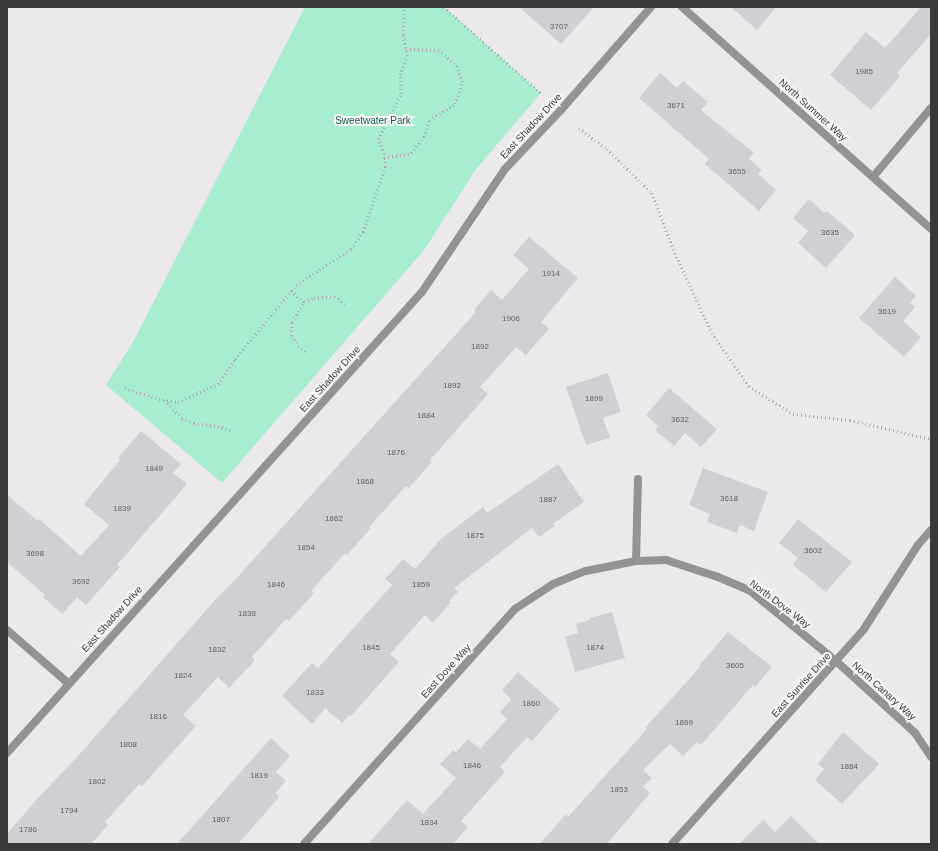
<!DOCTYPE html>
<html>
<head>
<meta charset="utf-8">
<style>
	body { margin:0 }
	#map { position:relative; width:938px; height:851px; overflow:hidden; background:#ece9ec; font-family:Arial,sans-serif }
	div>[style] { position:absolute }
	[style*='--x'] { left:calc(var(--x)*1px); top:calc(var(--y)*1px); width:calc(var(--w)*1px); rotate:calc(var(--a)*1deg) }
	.green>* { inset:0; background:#a8eece }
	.building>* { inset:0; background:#d0cfd3 }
	.path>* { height:2.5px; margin-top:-1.25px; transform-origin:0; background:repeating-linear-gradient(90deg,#adabad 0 1px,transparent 0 4px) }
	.service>* { height:8px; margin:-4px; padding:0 4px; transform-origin:4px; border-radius:4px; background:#959392 }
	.minor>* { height:8px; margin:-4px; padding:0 4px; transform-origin:4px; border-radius:4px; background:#959392 }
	span { translate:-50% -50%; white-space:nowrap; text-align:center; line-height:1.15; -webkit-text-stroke:4px #f9f6f9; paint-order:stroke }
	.number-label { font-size:8px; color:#605e60 }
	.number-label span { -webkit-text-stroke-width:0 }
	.street-label { font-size:10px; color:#3a393a }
	.park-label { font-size:10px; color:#105c42 }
	.frame { position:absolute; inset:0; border:8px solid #3a393a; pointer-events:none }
</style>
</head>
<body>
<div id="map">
	<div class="green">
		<i style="clip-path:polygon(305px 7px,444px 7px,541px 93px,476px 169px,425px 249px,222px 483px,106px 385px,133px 342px)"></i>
	</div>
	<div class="building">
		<i style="clip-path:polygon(519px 7px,594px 7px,561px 44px)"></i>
		<i style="clip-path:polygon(731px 7px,776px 7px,757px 30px)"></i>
		<i style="clip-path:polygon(921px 7px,931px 7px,931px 34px,897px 73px,900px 76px,871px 110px,830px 75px,866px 32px,885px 48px)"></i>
		<i style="clip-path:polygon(660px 73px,677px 88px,683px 81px,708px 102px,701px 110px,754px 153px,749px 159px,762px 170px,758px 174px,776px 190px,759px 211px,705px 164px,709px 159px,639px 98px)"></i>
		<i style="clip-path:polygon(809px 199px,824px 213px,827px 211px,855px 235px,826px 268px,798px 243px,808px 231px,793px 218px)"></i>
		<i style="clip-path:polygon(529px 237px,578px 278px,541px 322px,549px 329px,526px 355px,516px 347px,480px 387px,488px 394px,430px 460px,432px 462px,409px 488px,406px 486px,369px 527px,371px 528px,347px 555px,345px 553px,311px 591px,314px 593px,289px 621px,286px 619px,252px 657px,255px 660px,229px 688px,218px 677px,183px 715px,196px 726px,142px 786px,139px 784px,105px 822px,108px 825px,91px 844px,7px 844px,7px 834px,38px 798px,79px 755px,215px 600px,234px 581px,476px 312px,474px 310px,491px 290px,502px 300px,529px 269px,513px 255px)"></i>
		<i style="clip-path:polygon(895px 277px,916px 296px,910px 303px,915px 307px,903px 321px,921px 337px,904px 357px,859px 318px)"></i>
		<i style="clip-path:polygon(608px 373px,621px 412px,603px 418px,610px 438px,586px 445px,566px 387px)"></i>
		<i style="clip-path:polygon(669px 388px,717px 429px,701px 447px,685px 433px,674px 446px,655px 430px,658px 426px,646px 415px)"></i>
		<i style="clip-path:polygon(141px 431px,181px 464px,173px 473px,187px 484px,117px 565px,120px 567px,86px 605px,77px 597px,62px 614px,43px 597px,45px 595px,7px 562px,7px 495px,38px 521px,39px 519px,81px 556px,109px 525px,84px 504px,120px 460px,118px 458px)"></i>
		<i style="clip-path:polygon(558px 464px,584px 502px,553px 524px,555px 526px,539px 537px,532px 528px,454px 588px,458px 592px,449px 601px,451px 602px,433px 623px,425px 615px,390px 654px,399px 662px,351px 716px,349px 715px,342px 723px,325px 708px,312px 724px,282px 696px,312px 663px,318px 668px,392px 585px,385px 579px,403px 559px,415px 569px,441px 539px,483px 507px,487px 513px)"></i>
		<i style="clip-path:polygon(703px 468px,768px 492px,754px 531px,740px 525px,737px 533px,707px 522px,710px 514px,689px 505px)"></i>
		<i style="clip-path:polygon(798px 519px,852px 562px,826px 592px,793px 565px,798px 558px,779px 543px)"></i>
		<i style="clip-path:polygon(612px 612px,625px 658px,575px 672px,565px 637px,578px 633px,576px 624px,590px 620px,590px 618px)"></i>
		<i style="clip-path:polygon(728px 632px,772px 667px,755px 687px,753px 685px,701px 745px,697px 742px,683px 756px,670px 744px,643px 770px,652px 778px,643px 787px,650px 793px,607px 844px,540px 844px,566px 814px,568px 817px,647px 729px,645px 728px,700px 667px,699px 666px)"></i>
		<i style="clip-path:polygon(518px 672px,560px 709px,532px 741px,527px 737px,500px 767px,505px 772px,461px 821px,468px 827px,453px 844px,368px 844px,407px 800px,423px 814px,456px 778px,440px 764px,453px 750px,456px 752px,468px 739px,480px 749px,507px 719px,500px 712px,511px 699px,502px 690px)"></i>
		<i style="clip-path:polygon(843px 732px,879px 764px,842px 804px,815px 780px,824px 769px,818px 764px)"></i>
		<i style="clip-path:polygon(271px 738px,290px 756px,276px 772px,286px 781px,275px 793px,279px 797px,238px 844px,177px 844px)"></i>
		<i style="clip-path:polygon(791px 816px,819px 844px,739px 844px,763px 820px,775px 832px)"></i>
	</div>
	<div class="path">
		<i style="--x:444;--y:7;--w:130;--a:41.6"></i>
		<i style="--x:579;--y:128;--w:35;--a:37"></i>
		<i style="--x:607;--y:149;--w:63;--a:44.4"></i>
		<i style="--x:652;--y:193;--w:64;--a:69"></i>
		<i style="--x:675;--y:253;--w:88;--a:65.2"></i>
		<i style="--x:712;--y:333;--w:65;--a:55.1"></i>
		<i style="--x:749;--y:386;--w:52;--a:32.5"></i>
		<i style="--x:793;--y:414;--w:57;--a:6"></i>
		<i style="--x:850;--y:420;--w:83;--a:13.2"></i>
		<i style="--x:384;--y:158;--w:27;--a:-10"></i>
		<i style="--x:411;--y:153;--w:21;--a:-51"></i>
		<i style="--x:424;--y:137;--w:18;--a:-74"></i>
		<i style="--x:429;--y:120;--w:31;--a:-32"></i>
		<i style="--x:455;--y:104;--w:23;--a:-72"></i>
		<i style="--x:462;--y:82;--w:16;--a:-108"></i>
		<i style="--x:457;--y:67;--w:24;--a:-138"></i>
		<i style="--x:439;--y:51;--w:33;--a:-177"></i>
		<i style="--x:291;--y:291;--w:17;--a:40"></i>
		<i style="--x:305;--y:352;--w:8;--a:-140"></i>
		<i style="--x:299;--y:347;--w:14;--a:-126"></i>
		<i style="--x:291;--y:336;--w:14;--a:-86"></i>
		<i style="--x:292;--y:322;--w:23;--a:-59"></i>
		<i style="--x:304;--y:302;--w:11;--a:-22"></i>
		<i style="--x:314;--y:298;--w:21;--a:-5"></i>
		<i style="--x:335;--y:296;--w:14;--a:39"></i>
		<i style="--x:125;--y:388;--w:36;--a:18"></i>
		<i style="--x:159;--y:399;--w:19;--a:9"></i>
		<i style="--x:178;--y:402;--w:44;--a:-24.2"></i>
		<i style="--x:218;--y:384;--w:30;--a:-56"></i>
		<i style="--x:235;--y:359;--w:96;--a:-50.5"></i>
		<i style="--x:296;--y:285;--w:66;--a:-33.2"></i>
		<i style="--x:351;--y:249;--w:21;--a:-55"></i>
		<i style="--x:363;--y:232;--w:69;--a:-71.3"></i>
		<i style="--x:385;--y:167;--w:13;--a:-94"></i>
		<i style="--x:384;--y:154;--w:16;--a:-112"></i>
		<i style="--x:378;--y:139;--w:51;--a:-62.9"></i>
		<i style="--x:401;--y:94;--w:19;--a:-93"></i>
		<i style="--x:400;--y:75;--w:20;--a:-70"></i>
		<i style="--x:407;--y:56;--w:21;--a:-101"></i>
		<i style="--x:403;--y:35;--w:28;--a:-88"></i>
		<i style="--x:165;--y:400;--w:25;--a:47"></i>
		<i style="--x:182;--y:418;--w:13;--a:23"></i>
		<i style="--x:194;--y:423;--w:24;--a:7"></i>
		<i style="--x:218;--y:426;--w:16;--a:18"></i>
	</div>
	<div class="service">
		<i style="--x:636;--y:561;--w:82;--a:-88.6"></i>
	</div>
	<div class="minor">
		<i style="--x:682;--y:7;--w:334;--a:41.7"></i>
		<i style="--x:873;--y:177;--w:90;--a:-50"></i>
		<i style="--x:7;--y:630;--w:81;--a:41"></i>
		<i style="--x:7;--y:753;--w:620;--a:-48.01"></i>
		<i style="--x:422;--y:292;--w:148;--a:-56"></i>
		<i style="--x:505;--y:169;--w:80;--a:-46.5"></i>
		<i style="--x:560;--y:111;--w:138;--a:-48.8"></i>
		<i style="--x:304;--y:844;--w:316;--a:-48.1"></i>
		<i style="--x:515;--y:609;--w:45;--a:-33.3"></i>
		<i style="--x:553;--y:584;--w:35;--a:-22"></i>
		<i style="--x:586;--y:571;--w:51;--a:-11.3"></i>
		<i style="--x:636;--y:561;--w:30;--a:-2"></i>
		<i style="--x:666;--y:560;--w:55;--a:18.1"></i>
		<i style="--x:718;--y:577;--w:34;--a:23"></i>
		<i style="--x:749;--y:590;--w:112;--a:39.2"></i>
		<i style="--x:836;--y:661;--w:107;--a:42.3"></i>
		<i style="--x:915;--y:733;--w:29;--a:56"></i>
		<i style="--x:672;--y:844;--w:288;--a:-48.2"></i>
		<i style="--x:864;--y:629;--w:100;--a:-57.3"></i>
		<i style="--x:918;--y:545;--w:20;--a:-49"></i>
	</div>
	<div class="number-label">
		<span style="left:559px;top:27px">3707</span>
		<span style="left:864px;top:72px">1985</span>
		<span style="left:676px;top:106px">3671</span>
		<span style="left:737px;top:172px">3655</span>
		<span style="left:830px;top:233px">3635</span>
		<span style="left:551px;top:274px">1914</span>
		<span style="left:887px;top:312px">3619</span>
		<span style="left:511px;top:319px">1906</span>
		<span style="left:480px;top:347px">1892</span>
		<span style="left:452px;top:386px">1892</span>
		<span style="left:594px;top:399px">1899</span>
		<span style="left:426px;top:416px">1884</span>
		<span style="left:680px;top:420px">3632</span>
		<span style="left:396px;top:453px">1876</span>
		<span style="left:154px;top:469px">1849</span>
		<span style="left:365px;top:482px">1868</span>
		<span style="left:729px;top:499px">3618</span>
		<span style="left:548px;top:500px">1887</span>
		<span style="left:122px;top:509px">1839</span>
		<span style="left:334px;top:519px">1862</span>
		<span style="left:475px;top:536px">1875</span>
		<span style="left:306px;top:548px">1854</span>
		<span style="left:813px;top:551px">3602</span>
		<span style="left:35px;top:554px">3698</span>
		<span style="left:81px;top:582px">3692</span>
		<span style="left:276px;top:585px">1846</span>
		<span style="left:421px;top:585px">1859</span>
		<span style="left:247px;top:614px">1838</span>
		<span style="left:371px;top:648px">1845</span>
		<span style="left:595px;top:648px">1874</span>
		<span style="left:217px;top:650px">1832</span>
		<span style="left:735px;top:666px">3605</span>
		<span style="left:183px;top:676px">1824</span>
		<span style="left:315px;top:693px">1833</span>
		<span style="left:531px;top:704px">1860</span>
		<span style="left:158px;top:717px">1816</span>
		<span style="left:684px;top:723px">1869</span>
		<span style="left:128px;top:745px">1808</span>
		<span style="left:472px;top:766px">1846</span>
		<span style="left:849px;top:767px">1884</span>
		<span style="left:259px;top:776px">1819</span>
		<span style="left:97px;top:782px">1802</span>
		<span style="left:619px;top:790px">1853</span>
		<span style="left:69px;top:811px">1794</span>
		<span style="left:221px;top:820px">1807</span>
		<span style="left:429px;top:823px">1834</span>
		<span style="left:28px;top:830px">1786</span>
	</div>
	<div class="street-label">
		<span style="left:813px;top:110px;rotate:42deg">North Summer Way</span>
		<span style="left:531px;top:126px;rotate:-47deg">East Shadow Drive</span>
		<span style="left:330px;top:379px;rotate:-48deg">East Shadow Drive</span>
		<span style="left:780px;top:604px;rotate:37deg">North Dove Way</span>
		<span style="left:112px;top:619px;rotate:-48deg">East Shadow Drive</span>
		<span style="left:446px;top:671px;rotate:-48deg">East Dove Way</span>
		<span style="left:801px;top:685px;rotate:-48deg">East Sunrise Drive</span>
		<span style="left:884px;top:691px;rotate:42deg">North Canary Way</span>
	</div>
	<div class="park-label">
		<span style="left:373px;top:121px">Sweetwater Park</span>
	</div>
	<div class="frame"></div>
</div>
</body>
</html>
